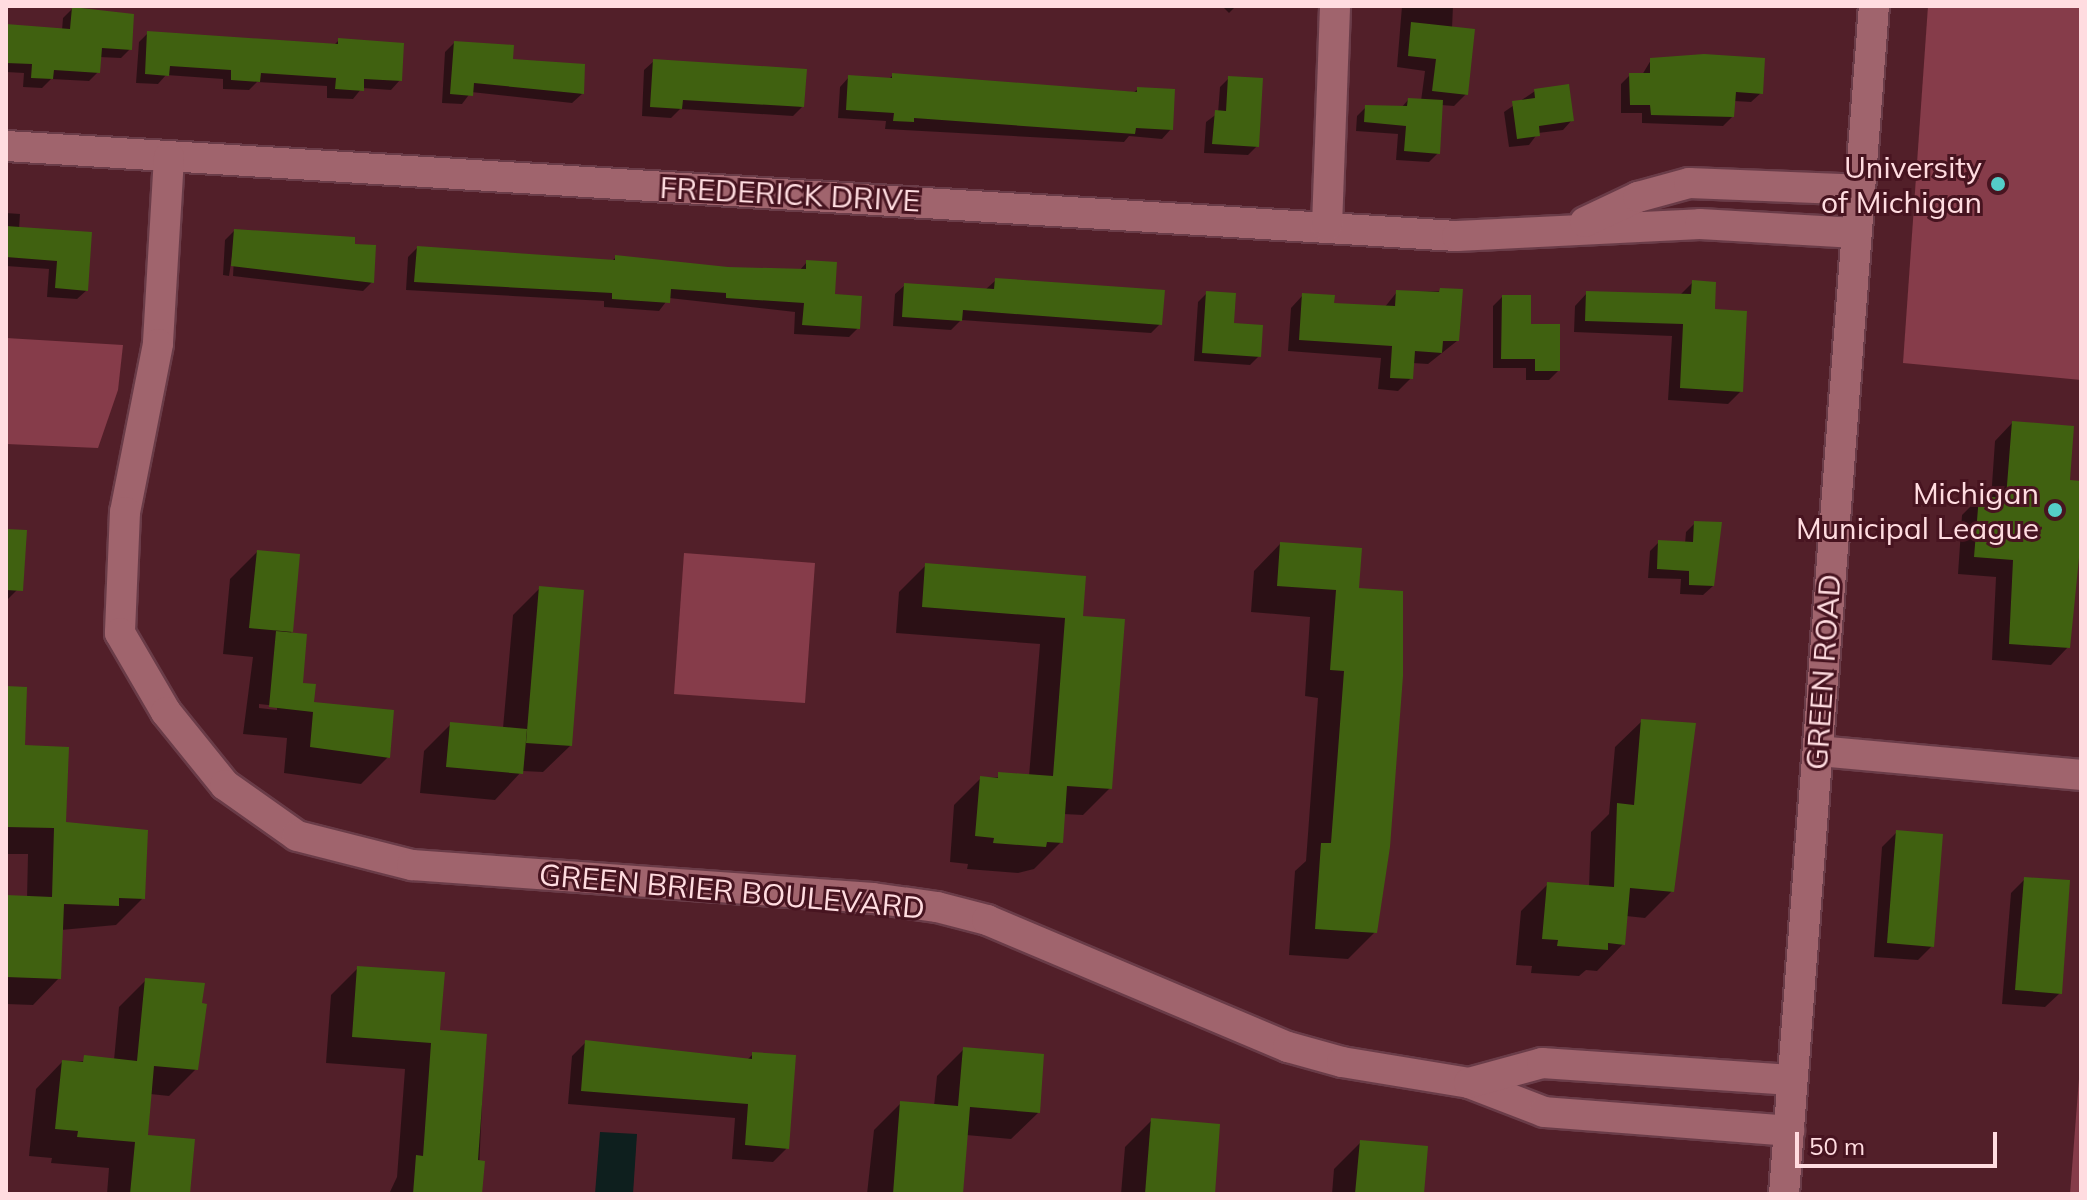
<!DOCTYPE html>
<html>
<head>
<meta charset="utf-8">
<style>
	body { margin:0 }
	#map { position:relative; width:2087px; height:1200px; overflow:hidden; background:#521f29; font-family:Mulish,sans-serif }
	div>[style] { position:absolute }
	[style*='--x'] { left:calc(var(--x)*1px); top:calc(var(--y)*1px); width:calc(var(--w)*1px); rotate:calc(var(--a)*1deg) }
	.green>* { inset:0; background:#863c4a }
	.water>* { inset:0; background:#0e1f1e }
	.shadow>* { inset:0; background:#0007 }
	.building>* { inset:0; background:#406110 }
	.roads { filter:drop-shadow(2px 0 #6a3c48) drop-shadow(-2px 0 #6a3c48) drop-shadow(0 2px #6a3c48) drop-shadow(0 -2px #6a3c48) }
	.minor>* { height:30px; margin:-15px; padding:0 15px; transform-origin:15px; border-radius:15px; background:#a0646d }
	.dots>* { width:22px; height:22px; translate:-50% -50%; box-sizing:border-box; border:4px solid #471420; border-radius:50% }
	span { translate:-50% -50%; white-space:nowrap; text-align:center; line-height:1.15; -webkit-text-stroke:6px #471420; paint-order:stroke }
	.poi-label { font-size:30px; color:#ffdce0 }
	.right { translate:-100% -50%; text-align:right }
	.street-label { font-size:30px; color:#ffdce0 }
	.frame { position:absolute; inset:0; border:8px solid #ffdce0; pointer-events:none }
	.scale { position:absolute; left:1795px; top:1132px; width:202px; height:36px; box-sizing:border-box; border:4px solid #ffdce0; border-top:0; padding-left:10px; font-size:24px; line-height:28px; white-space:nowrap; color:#ffdce0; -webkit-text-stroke:6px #471420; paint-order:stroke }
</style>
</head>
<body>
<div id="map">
	<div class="green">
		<i style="clip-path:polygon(1928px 6px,2081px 6px,2081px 380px,1903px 363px)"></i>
		<i style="clip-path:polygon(6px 338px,123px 345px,118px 390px,98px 448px,6px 444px)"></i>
		<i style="clip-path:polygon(684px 553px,815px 563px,805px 703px,674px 694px)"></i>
		<i style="clip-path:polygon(2081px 1053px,2081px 1194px,2070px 1194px)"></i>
	</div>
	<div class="water">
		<i style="clip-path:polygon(600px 1132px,637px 1134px,633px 1194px,595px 1194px)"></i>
	</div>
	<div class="shadow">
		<i style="clip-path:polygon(1222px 6px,1236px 6px,1229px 13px)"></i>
		<i style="clip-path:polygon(1402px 6px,1453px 6px,1452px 29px,1466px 94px,1454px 106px,1441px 105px,1438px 153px,1429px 162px,1396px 160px,1398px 134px,1356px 131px,1357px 116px,1366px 107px,1401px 108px,1408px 100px,1421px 101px,1425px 71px,1397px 67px)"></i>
		<i style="clip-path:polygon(72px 9px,130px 49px,121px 58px,99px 57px,98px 72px,89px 81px,51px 79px,42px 88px,23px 87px,24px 73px,6px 72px,6px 26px,62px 30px,63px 18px)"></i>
		<i style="clip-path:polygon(148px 33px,333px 46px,339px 40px,400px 80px,391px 90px,362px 88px,353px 99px,327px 98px,327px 86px,257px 82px,249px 90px,223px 89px,223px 79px,166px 75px,158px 84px,136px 83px,139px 42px)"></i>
		<i style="clip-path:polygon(454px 43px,511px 60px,582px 94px,572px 103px,471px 92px,462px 104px,442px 103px,445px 52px)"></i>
		<i style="clip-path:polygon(1651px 60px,1761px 93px,1751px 102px,1734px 101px,1733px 116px,1723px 126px,1642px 123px,1642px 113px,1621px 113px,1621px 84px,1630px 75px,1642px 75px)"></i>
		<i style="clip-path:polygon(654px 61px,802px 107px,793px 116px,680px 109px,671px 118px,642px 116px,644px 70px)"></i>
		<i style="clip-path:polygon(893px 75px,1133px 93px,1138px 89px,1171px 129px,1162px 139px,1129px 136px,1124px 142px,885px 129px,886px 121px,838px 118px,840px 87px,849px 77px,888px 80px)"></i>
		<i style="clip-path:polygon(1229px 78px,1257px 146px,1248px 155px,1204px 153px,1206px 122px,1218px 113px,1220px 87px)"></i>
		<i style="clip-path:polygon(1535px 91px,1572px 120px,1563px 130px,1538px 133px,1529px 145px,1509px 147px,1504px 112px)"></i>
		<i style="clip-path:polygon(6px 213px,20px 214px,19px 229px,90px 234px,87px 290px,77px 299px,47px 297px,49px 269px,6px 266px)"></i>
		<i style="clip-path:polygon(234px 231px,353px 246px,372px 282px,363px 291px,233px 276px,235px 238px,229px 276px,223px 275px,225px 240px)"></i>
		<i style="clip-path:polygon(417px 248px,611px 262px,616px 257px,728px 269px,799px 271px,807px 262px,858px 328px,849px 337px,794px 334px,795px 312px,669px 298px,659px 311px,604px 307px,604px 301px,406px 290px,408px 257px)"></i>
		<i style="clip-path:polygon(996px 280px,1160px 324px,1151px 333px,961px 320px,951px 330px,893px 326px,895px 294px,905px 285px,985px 290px)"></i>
		<i style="clip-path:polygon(1693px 282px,1741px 391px,1728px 404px,1668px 400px,1672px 336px,1574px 332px,1575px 306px,1587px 293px,1680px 295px)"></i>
		<i style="clip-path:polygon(1461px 291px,1457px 341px,1428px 364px,1412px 363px,1411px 378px,1398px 391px,1378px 389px,1381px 358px,1288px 351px,1291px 308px,1303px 295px,1332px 305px,1384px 308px,1397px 292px)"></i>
		<i style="clip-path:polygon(1207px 293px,1259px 356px,1250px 365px,1194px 361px,1198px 302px)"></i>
		<i style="clip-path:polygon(1502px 297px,1558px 371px,1549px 380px,1526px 380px,1526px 368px,1493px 368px,1493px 306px)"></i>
		<i style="clip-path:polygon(2012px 423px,2068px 482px,2081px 483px,2081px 546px,2075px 552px,2068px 647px,2051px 665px,1992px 660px,1996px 577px,1958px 574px,1962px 515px,1979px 498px,1991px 499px,1995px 441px)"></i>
		<i style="clip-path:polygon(6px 523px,21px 586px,6px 601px)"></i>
		<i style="clip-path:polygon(1695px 523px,1713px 586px,1703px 595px,1680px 594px,1681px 579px,1648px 578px,1650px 551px,1659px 542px,1685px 544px,1686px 532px)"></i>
		<i style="clip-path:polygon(1280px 544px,1357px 590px,1375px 932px,1348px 959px,1289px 955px,1295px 871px,1306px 861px,1318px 698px,1305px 696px,1310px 617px,1251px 612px,1254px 571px)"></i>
		<i style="clip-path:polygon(evenodd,257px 552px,291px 631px,300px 685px,312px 704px,388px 757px,361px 784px,284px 773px,287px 738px,243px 734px,253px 657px,223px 654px,230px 579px,257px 552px,259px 704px,277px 706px,277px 710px,259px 708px,259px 704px)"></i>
		<i style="clip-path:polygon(926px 565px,1081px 618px,1110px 788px,1083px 815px,1063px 814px,1061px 842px,1034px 869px,1018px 873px,967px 869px,968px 864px,950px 862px,954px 805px,981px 778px,1029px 776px,1040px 644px,896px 633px,899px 592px)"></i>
		<i style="clip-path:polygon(540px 588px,570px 746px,543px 772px,522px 771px,495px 800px,420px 793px,424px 751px,451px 724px,503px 728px,513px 615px)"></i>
		<i style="clip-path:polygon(6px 682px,23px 747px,64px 823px,143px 898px,116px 925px,61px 930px,59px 978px,33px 1005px,6px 1004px,6px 897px,27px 898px,28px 854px,6px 854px)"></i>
		<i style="clip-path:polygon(1642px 721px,1672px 891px,1645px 918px,1626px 916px,1623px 944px,1597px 971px,1586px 970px,1579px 976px,1531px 973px,1532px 966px,1516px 965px,1521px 911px,1548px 884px,1589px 887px,1591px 832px,1609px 814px,1615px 747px)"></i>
		<i style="clip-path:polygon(1897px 832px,1932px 946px,1918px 960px,1874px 957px,1882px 847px)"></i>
		<i style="clip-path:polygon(2025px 879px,2060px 993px,2045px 1007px,2002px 1004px,2011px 893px)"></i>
		<i style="clip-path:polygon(358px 968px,438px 1032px,485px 1035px,478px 1194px,389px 1194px,397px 1177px,405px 1069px,326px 1063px,331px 995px)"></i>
		<i style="clip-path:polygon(146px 980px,196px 1069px,169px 1096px,150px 1094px,146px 1137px,188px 1194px,107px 1194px,109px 1168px,51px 1163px,52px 1158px,29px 1156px,36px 1089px,62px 1062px,114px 1060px,119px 1007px)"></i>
		<i style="clip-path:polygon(586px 1042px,747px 1060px,753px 1054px,787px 1148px,773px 1162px,732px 1159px,735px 1118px,568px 1104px,572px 1056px)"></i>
		<i style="clip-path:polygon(964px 1049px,1038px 1113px,1011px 1139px,966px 1135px,961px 1194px,867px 1194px,874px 1130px,901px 1103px,934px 1106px,937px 1076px)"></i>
		<i style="clip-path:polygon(1152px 1120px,1213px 1194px,1121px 1194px,1125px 1147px)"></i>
		<i style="clip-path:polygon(1361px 1142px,1422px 1194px,1332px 1194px,1334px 1169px)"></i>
	</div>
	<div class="building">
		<i style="clip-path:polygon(72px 7px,134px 14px,132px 50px,102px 48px,100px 73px,54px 70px,53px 79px,31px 78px,32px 64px,6px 63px,6px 24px,70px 29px)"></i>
		<i style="clip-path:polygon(1411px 22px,1475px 29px,1468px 95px,1432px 91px,1436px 59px,1408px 56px)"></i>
		<i style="clip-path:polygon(147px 31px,338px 44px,338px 38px,404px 43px,402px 81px,364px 79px,364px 91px,335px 89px,336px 78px,261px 73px,260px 82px,231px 80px,231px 70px,170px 66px,169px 76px,145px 74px)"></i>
		<i style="clip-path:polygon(454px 41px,514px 45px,513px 59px,585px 64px,584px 94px,474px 83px,473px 96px,450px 94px)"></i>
		<i style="clip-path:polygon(1704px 54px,1765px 58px,1763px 94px,1736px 92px,1734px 117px,1651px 115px,1650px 105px,1630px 105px,1629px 73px,1650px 73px,1650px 58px)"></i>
		<i style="clip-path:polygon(653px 59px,807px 69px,804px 107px,683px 100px,682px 109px,650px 107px)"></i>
		<i style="clip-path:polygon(892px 73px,1137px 92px,1137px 87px,1175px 89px,1173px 130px,1136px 128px,1135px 134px,914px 118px,914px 122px,893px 121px,894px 113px,846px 110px,848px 75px,892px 78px)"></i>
		<i style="clip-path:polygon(1228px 76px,1263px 78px,1259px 147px,1212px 144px,1215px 110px,1226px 111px)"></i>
		<i style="clip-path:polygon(1569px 84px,1574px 121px,1539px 126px,1540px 136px,1517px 139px,1512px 101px,1535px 98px,1534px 89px)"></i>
		<i style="clip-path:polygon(1408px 98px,1443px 100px,1440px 154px,1404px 151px,1406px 126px,1364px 122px,1365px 105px,1407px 106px)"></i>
		<i style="clip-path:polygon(6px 226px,92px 232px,88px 291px,55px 288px,57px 261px,6px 257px)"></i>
		<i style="clip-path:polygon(234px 229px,355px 237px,355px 244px,376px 245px,374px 283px,231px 266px)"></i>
		<i style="clip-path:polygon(417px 246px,615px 260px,615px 255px,728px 267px,806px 269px,806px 260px,837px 262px,835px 294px,862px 296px,860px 329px,802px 325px,804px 303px,726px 298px,726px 293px,671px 289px,670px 303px,612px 299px,612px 293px,414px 282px)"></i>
		<i style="clip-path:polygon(995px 278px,1165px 290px,1162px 325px,963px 310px,962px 321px,902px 317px,904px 283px,994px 289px)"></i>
		<i style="clip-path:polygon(1692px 280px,1716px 282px,1715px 309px,1747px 311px,1743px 392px,1680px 388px,1683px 324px,1585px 321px,1586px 291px,1691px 294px)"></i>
		<i style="clip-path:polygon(1440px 288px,1463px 289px,1459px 341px,1443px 341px,1442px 353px,1415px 351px,1413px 379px,1390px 378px,1392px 346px,1299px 340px,1302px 293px,1335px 295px,1334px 303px,1395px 306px,1396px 290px,1439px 292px)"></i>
		<i style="clip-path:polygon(1206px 291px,1236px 293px,1234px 323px,1263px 325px,1261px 357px,1202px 353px)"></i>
		<i style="clip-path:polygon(1502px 295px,1531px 295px,1531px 324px,1560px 324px,1560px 371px,1535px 371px,1535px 359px,1501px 359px)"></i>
		<i style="clip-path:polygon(2012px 421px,2074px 426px,2070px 480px,2081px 481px,2081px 538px,2070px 648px,2009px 644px,2013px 560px,1974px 557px,1979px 496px,2006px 498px)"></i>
		<i style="clip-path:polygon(1694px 521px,1722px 522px,1714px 586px,1689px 585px,1689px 571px,1657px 569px,1658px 540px,1693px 542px)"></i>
		<i style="clip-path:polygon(6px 529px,27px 530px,23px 591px,6px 590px)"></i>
		<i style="clip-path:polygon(1280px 542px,1362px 548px,1359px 588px,1403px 591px,1403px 676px,1390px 847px,1377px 933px,1315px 929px,1321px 843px,1331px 843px,1344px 671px,1330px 670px,1336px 590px,1277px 586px)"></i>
		<i style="clip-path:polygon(257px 550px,300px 554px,293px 632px,249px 628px)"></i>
		<i style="clip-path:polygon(925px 563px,1086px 576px,1083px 616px,1125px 619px,1112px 789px,1067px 786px,1063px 843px,1047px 842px,1046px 847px,993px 843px,994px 838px,975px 836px,980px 776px,998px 778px,998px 772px,1053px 776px,1065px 618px,922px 607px)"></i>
		<i style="clip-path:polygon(539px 586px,584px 590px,572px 746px,526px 743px)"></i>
		<i style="clip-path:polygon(276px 631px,307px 634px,303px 683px,316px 684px,314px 702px,394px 710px,390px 758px,310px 747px,313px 712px,269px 707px)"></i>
		<i style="clip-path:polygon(6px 686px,27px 687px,25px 745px,69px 747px,66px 822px,148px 830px,145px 899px,119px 898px,119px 906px,64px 904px,61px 979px,6px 977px,6px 895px,52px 897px,54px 828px,6px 827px)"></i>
		<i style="clip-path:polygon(1641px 719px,1696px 723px,1674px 892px,1630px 888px,1625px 945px,1608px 943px,1608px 950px,1557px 946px,1558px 940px,1542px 939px,1547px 882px,1614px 887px,1617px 803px,1634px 805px)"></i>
		<i style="clip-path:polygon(450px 722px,527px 729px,523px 774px,446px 767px)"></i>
		<i style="clip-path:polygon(1896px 830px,1943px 834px,1934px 947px,1887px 943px)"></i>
		<i style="clip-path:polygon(2024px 877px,2070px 880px,2062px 994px,2015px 990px)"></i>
		<i style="clip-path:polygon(357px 966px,445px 972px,440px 1030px,487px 1034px,478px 1160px,485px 1161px,482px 1194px,413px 1194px,416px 1155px,423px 1156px,431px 1043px,352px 1037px)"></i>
		<i style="clip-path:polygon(145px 978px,205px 983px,202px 1003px,207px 1004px,198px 1070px,154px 1066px,148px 1135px,195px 1139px,190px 1194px,130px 1194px,135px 1142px,77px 1137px,78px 1131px,55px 1129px,62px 1060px,83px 1062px,84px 1055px,137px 1061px)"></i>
		<i style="clip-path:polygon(585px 1040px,752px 1059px,752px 1052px,796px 1055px,789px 1149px,745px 1145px,748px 1104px,581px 1091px)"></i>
		<i style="clip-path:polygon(963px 1047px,1044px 1054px,1040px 1113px,970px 1107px,963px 1194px,893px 1194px,900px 1101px,958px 1106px)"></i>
		<i style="clip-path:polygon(1151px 1118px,1220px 1124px,1215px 1194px,1145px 1194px)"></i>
		<i style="clip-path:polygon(1360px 1140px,1428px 1146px,1424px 1194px,1355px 1194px)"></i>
	</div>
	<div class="roads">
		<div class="minor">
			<i style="--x:6;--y:146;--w:1454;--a:3.55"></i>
			<i style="--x:1457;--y:236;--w:243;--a:-2.8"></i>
			<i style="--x:1700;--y:224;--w:156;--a:3.3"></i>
			<i style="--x:169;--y:157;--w:187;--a:93.4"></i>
			<i style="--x:158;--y:344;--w:171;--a:101.1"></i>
			<i style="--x:125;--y:512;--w:121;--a:92.4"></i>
			<i style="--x:120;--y:633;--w:91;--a:59.8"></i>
			<i style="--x:166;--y:712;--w:94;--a:51.1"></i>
			<i style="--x:225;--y:785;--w:88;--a:35.3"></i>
			<i style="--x:297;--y:836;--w:119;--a:14.2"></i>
			<i style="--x:412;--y:865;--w:462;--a:4.1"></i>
			<i style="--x:873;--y:898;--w:65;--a:8"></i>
			<i style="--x:937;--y:907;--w:52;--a:14.6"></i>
			<i style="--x:987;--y:920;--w:327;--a:22.9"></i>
			<i style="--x:1288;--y:1047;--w:56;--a:15.5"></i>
			<i style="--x:1342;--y:1062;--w:129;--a:9.4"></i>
			<i style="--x:1469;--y:1083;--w:80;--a:21.1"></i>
			<i style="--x:1544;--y:1112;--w:246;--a:4.4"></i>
			<i style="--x:1585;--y:222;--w:59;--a:-25.3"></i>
			<i style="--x:1638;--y:197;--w:53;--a:-15.4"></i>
			<i style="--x:1689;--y:183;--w:171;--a:2.3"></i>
			<i style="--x:1327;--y:226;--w:220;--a:-87.9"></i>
			<i style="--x:1818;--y:751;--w:264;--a:5.2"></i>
			<i style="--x:1469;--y:1083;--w:76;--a:-15.3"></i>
			<i style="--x:1542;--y:1063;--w:250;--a:3.9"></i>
			<i style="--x:1784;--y:1194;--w:1191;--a:-85.67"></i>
		</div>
	</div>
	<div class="dots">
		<i style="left:1998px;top:184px;background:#54cdc7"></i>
		<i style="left:2055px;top:510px;background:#54cdc7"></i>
	</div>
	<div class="poi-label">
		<span class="right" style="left:1982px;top:184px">University<br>of Michigan</span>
		<span class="right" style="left:2039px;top:510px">Michigan<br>Municipal League</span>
	</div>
	<div class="street-label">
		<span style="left:790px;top:194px;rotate:3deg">FREDERICK DRIVE</span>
		<span style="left:1823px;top:672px;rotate:-86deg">GREEN ROAD</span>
		<span style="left:732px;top:891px;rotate:5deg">GREEN BRIER BOULEVARD</span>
	</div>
	<div class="frame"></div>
	<div class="scale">50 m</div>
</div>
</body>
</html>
